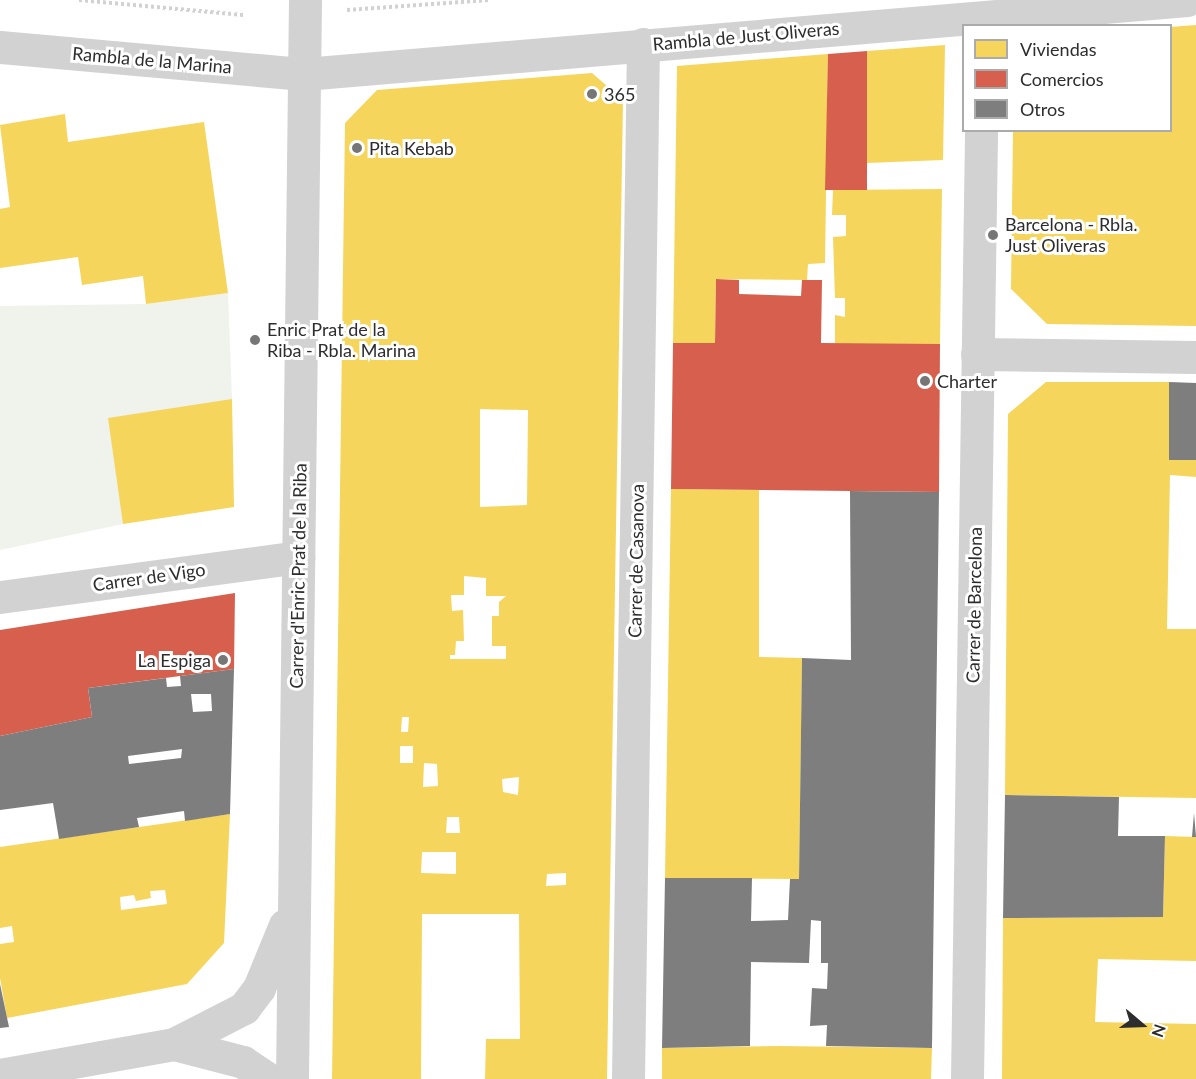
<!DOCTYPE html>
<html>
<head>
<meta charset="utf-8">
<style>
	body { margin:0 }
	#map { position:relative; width:1196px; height:1079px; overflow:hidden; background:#fff; font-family:Lato,sans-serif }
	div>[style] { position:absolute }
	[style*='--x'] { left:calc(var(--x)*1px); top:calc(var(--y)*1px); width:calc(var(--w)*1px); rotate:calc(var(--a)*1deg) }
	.green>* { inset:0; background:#eff3ec }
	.homes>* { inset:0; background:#f6d55c }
	.shops>* { inset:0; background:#d6604d }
	.building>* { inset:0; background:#7e7e7e }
	.path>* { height:4px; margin-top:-2px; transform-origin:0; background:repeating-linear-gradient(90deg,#d2d2d2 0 3px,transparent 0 6px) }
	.minor>* { height:33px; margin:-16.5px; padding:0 16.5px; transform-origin:16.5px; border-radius:16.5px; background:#d2d2d2 }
	.dots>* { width:16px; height:16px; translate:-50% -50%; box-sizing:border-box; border:3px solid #fff; border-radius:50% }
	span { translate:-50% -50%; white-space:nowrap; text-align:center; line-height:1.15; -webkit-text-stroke:6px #fff; paint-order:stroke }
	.street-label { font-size:18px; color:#2d2d2d }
	.poi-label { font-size:18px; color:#2d2d2d }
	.left { translate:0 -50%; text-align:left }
	.right { translate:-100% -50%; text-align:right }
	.legend { position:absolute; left:962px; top:24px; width:210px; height:108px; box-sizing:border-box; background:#fff; border:2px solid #ababab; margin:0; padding:8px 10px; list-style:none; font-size:18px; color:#2d2d2d }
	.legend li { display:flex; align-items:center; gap:12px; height:30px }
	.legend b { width:30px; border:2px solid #ababab }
	.north { position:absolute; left:1112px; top:995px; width:60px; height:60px; -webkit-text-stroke:4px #fff; paint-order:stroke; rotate:109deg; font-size:16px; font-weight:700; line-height:24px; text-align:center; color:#2d2d2d }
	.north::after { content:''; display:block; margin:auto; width:21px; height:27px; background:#2d2d2d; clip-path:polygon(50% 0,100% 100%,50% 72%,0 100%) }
</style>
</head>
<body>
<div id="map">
	<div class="green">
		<i style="clip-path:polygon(228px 293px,232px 399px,123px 524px,0 550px,0 306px,146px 304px)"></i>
	</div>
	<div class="homes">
		<i style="clip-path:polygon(1196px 25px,1196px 326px,1047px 324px,1011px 289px,1013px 130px,1170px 130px,1170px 27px)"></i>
		<i style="clip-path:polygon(945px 45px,943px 160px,867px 163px,867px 51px)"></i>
		<i style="clip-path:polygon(828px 54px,825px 263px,808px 264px,807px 280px,716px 279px,715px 343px,673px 343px,677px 66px)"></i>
		<i style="clip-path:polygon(evenodd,592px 73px,623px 100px,607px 1079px,485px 1079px,486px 1039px,520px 1039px,519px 914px,422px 914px,421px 1079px,332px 1079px,345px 123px,377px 90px,592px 73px,480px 409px,528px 410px,527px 505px,480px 507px,480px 409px,592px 73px,464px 576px,486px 578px,486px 596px,506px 596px,499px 602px,499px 616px,492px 616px,492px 646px,506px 646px,506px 659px,450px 659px,450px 655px,455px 655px,456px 641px,464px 641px,463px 610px,452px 611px,451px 595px,464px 595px,464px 576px,592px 73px,402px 717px,409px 717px,408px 732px,401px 732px,402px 717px,592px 73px,400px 746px,413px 746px,413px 763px,400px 763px,400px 746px,592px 73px,424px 763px,437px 764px,438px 786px,423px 787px,424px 763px,592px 73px,519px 777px,518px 795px,503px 792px,502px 779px,519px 777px,592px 73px,447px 817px,459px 817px,460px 833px,446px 833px,447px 817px,592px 73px,422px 852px,456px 852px,456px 874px,421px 873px,422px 852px,592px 73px,566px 873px,566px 885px,546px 886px,547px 874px,566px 873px)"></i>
		<i style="clip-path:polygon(65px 114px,68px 142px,204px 122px,228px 293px,146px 304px,143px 276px,82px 285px,78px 257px,0 268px,0 209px,10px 207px,0 125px)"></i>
		<i style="clip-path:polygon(942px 189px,940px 344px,835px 344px,835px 315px,845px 317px,845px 298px,835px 298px,833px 237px,846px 236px,846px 215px,832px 215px,833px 190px)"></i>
		<i style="clip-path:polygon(1046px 382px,1169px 382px,1169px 460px,1196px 460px,1196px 477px,1170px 475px,1167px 629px,1196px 629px,1196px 798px,1005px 795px,1008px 414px)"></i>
		<i style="clip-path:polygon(232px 399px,234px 507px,123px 524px,108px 418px)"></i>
		<i style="clip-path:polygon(671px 489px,759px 490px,759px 657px,802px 658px,799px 879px,665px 878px)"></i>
		<i style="clip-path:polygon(evenodd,230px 814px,224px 943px,187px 984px,7px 1018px,0 978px,0 944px,14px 942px,12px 926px,0 928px,0 847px,230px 814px,165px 890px,167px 904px,121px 910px,120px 897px,134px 895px,136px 901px,151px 898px,150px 891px,165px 890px)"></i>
		<i style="clip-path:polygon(1165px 836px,1196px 837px,1196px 961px,1098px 959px,1095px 1022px,1196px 1024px,1196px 1079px,1002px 1079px,1003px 918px,1163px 917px)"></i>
		<i style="clip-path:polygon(779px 1046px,932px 1048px,931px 1079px,662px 1079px,662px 1048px)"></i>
	</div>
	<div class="shops">
		<i style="clip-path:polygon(867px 51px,867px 190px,825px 190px,828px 54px)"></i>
		<i style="clip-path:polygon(716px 279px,739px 280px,739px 294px,801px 296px,802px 280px,822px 280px,821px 343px,940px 344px,939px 492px,671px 489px,673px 343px,715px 343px)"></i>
		<i style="clip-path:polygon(235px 593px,234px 669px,88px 688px,92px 717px,0 736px,0 630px)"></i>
	</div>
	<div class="building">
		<i style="clip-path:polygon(1169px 382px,1196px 383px,1196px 460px,1169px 460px)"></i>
		<i style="clip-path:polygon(850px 491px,939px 492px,932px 1048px,826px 1046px,827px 1025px,810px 1026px,812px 988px,827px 989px,828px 963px,821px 963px,821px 921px,811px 920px,809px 963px,751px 962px,750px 1046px,662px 1048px,665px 878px,752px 878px,751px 921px,788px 920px,790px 879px,799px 879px,802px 658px,851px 660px)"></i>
		<i style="clip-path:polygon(evenodd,234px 669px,230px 814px,185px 821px,184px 811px,137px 818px,139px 827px,59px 839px,53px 803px,0 810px,0 736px,92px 717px,88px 688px,166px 678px,167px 687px,181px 686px,180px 676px,234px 669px,191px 694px,211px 694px,212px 711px,193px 712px,191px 694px,234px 669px,182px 749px,181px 758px,129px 764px,128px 756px,182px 749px)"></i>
		<i style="clip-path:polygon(1005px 795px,1119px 797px,1118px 836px,1165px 836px,1163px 917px,1003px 918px)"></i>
		<i style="clip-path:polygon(1194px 813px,1196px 837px,1192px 837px)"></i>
		<i style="clip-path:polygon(0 984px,9px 1027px,0 1028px)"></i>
	</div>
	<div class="path">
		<i style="--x:79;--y:0;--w:165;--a:5.2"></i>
		<i style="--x:347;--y:10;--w:143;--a:-4"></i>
	</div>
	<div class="minor">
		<i style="--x:0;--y:47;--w:305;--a:5.1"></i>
		<i style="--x:304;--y:74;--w:886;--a:-4.79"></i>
		<i style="--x:977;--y:354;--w:219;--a:0.8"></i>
		<i style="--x:0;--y:597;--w:301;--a:-7.6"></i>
		<i style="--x:174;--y:1044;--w:71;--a:14.6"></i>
		<i style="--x:243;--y:1062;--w:30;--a:34"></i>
		<i style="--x:0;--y:1075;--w:177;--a:-10.1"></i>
		<i style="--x:174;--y:1044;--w:79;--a:-27.2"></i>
		<i style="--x:244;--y:1008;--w:25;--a:-53"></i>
		<i style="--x:259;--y:988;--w:68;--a:-67.6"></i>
		<i style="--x:292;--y:1079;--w:1079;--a:-89.31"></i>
		<i style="--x:628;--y:1079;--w:1035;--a:-89.17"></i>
		<i style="--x:967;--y:1079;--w:949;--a:-89.15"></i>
	</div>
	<div class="dots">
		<i style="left:592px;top:94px;background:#767676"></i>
		<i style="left:357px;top:148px;background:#767676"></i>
		<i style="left:993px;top:235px;background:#767676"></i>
		<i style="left:255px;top:340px;background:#767676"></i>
		<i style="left:925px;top:381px;background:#767676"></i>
		<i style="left:223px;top:660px;background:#767676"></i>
	</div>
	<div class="street-label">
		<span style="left:746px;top:36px;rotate:-5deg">Rambla de Just Oliveras</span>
		<span style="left:152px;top:60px;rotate:5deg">Rambla de la Marina</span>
		<span style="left:636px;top:561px;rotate:-89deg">Carrer de Casanova</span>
		<span style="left:298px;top:576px;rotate:-89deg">Carrer d'Enric Prat de la Riba</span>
		<span style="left:149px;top:577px;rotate:-8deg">Carrer de Vigo</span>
		<span style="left:974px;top:605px;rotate:-89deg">Carrer de Barcelona</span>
	</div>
	<div class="poi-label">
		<span class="left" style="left:604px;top:94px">365</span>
		<span class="left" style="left:369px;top:148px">Pita Kebab</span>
		<span class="left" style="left:1005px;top:235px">Barcelona - Rbla.<br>Just Oliveras</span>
		<span class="left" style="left:267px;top:340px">Enric Prat de la<br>Riba - Rbla. Marina</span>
		<span class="left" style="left:937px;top:381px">Charter</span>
		<span class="right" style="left:211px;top:660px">La Espiga</span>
	</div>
	<ul class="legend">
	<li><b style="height:16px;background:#f6d55c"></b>Viviendas</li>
	<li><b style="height:16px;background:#d6604d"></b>Comercios</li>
	<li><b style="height:16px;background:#7e7e7e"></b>Otros</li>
	</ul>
	<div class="north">N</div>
</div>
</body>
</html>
